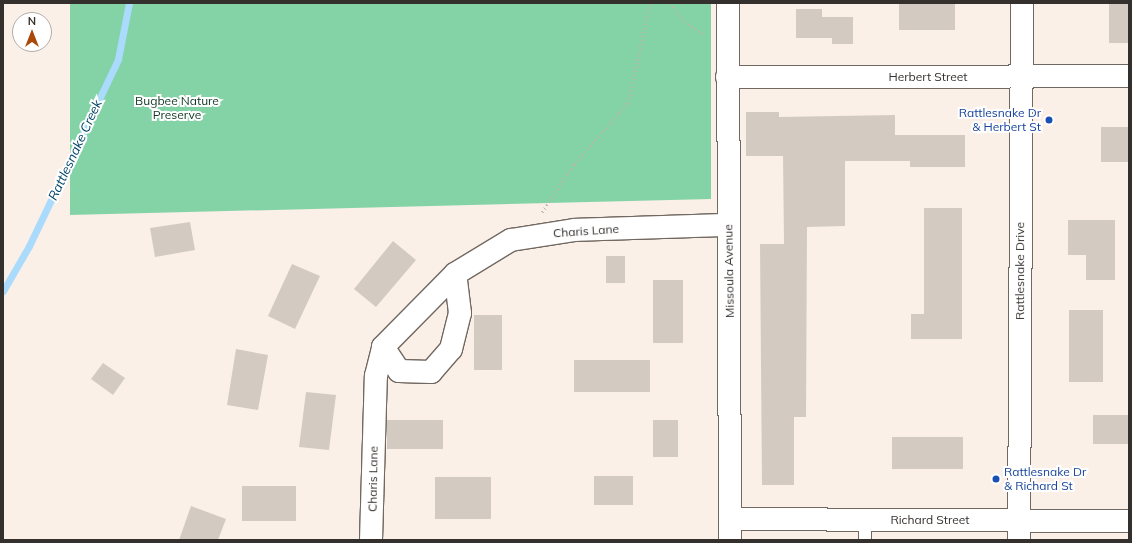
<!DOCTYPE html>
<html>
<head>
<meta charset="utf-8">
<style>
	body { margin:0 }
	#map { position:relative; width:1132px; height:543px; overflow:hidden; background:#faf0e8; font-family:Mulish,sans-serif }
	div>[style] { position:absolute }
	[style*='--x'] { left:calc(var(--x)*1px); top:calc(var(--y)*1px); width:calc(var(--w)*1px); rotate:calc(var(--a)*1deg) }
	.green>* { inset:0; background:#84d3a6 }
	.stream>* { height:7px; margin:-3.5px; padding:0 3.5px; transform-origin:3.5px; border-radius:3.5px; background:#aadafc }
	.building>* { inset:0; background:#d3cbc2 }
	.path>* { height:2.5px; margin-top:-1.25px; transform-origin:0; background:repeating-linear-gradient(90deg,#bcb4ae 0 1px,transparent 0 4px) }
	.roads { filter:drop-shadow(1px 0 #716861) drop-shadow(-1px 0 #716861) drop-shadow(0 1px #716861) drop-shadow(0 -1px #716861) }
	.lane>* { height:12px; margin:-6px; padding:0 6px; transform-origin:6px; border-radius:6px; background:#fff }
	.street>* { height:22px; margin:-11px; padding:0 11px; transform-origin:11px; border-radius:11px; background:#fff }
	.secondary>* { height:22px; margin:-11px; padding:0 11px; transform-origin:11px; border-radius:11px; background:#fff }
	.dots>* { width:11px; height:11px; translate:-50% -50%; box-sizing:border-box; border:2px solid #fff; border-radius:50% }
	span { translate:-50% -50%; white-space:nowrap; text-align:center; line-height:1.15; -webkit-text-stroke:4px #fff; paint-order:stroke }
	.street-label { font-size:12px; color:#34302d }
	.park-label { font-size:12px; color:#0e3622 }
	.transit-label { font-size:12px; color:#164399 }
	.right { translate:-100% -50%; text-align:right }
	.left { translate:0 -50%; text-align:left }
	.water-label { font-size:13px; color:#004569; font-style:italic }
	.frame { position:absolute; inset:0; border:4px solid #34302d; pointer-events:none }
	.north { position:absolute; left:12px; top:12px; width:40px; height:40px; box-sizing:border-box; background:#fff; border:1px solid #aeacab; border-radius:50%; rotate:0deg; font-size:11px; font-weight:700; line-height:16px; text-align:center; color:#34302d }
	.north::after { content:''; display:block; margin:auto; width:14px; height:18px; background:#ab490b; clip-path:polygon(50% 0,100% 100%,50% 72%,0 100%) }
</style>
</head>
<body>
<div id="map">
	<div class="green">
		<i style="clip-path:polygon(70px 3px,711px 3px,711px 199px,70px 215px)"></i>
	</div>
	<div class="stream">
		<i style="--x:3;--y:291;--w:52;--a:-60"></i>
		<i style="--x:29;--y:246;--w:207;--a:-64.5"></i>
		<i style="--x:118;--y:59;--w:57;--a:-78.9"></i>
	</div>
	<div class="building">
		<i style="clip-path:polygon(899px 3px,955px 3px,955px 30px,899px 30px)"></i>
		<i style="clip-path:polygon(1109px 3px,1129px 3px,1129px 43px,1109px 43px)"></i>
		<i style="clip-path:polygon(796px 9px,822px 9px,822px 17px,853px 17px,853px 44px,832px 44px,832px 38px,796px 38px)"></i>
		<i style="clip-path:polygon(746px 112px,779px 112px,779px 117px,895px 115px,895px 135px,965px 135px,965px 167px,910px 167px,910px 161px,845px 161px,845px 226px,807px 227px,806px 417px,794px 417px,794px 485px,762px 485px,760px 244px,784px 244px,783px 156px,746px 156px)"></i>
		<i style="clip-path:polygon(1101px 127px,1129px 127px,1129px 162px,1101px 162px)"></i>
		<i style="clip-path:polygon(924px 208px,962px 208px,962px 339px,911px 339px,911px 314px,924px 314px)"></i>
		<i style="clip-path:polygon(1068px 220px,1115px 220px,1115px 280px,1086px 280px,1086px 255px,1068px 255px)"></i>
		<i style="clip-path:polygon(190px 222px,195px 250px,155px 257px,150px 228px)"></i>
		<i style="clip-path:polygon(393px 241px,416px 260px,376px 307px,354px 289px)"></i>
		<i style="clip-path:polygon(606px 256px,625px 256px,625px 283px,606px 283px)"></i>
		<i style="clip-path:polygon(292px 264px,320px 276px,295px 329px,268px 316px)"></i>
		<i style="clip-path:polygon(653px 280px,683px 280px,683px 343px,653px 343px)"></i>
		<i style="clip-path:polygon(1069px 310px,1103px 310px,1103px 382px,1069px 382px)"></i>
		<i style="clip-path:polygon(474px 315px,502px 315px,502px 370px,474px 370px)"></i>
		<i style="clip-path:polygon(236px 349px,268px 355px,258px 410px,227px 405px)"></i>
		<i style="clip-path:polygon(574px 360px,650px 360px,650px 392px,574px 392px)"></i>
		<i style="clip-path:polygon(103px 363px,125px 378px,113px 395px,91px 379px)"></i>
		<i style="clip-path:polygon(306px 392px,336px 395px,329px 450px,299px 447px)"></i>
		<i style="clip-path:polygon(1093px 415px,1129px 415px,1129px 444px,1093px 444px)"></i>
		<i style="clip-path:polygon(387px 420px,443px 420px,443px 449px,387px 449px)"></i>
		<i style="clip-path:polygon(653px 420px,678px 420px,678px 457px,653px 457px)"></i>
		<i style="clip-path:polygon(892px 437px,963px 437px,963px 469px,892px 469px)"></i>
		<i style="clip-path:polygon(594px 476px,633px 476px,633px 505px,594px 505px)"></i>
		<i style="clip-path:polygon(435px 477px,491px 477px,491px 519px,435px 519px)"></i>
		<i style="clip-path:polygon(242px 486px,296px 486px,296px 521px,242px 521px)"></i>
		<i style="clip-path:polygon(191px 506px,226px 519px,218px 540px,179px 540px)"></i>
	</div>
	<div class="path">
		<i style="--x:671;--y:3;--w:24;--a:54"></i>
		<i style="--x:685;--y:22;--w:24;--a:33"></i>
		<i style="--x:542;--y:212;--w:58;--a:-56.3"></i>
		<i style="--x:574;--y:164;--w:81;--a:-48.5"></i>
		<i style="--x:628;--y:103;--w:102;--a:-77.6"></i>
	</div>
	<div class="roads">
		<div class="lane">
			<i style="--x:865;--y:540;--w:20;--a:-90"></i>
		</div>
		<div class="street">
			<i style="--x:728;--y:3;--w:537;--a:89.79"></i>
			<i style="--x:727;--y:77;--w:402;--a:-0.1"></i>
			<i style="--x:383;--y:347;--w:29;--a:56"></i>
			<i style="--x:399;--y:371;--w:32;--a:2"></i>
			<i style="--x:431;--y:372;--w:30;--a:-49"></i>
			<i style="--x:451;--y:349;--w:37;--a:-76"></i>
			<i style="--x:460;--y:313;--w:39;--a:-97"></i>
			<i style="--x:731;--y:519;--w:398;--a:0.3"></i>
			<i style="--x:371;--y:540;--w:164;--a:-88.3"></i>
			<i style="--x:376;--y:376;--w:30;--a:-76"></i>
			<i style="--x:383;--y:347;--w:103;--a:-45.4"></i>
			<i style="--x:455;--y:274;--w:66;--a:-31.3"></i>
			<i style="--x:511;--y:240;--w:65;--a:-8.9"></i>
			<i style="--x:575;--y:230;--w:153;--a:-1.9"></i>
		</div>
		<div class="secondary">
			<i style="--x:1019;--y:540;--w:537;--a:-89.68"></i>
		</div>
	</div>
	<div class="dots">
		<i style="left:1049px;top:120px;background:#1a4fb4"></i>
		<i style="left:996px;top:479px;background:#1a4fb4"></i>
	</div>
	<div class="street-label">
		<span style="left:928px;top:77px">Herbert Street</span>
		<span style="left:586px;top:231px;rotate:-4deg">Charis Lane</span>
		<span style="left:729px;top:271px;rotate:-91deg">Missoula Avenue</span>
		<span style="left:1020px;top:271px;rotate:-90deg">Rattlesnake Drive</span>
		<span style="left:373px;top:479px;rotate:-89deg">Charis Lane</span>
		<span style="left:930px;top:520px">Richard Street</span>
	</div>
	<div class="park-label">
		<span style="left:177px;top:108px">Bugbee Nature<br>Preserve</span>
	</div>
	<div class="transit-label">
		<span class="right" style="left:1041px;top:120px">Rattlesnake Dr<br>&amp; Herbert St</span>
		<span class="left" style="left:1004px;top:479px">Rattlesnake Dr<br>&amp; Richard St</span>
	</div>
	<div class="water-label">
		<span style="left:75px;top:150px;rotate:-65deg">Rattlesnake Creek</span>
	</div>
	<div class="frame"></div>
	<div class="north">N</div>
</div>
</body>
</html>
